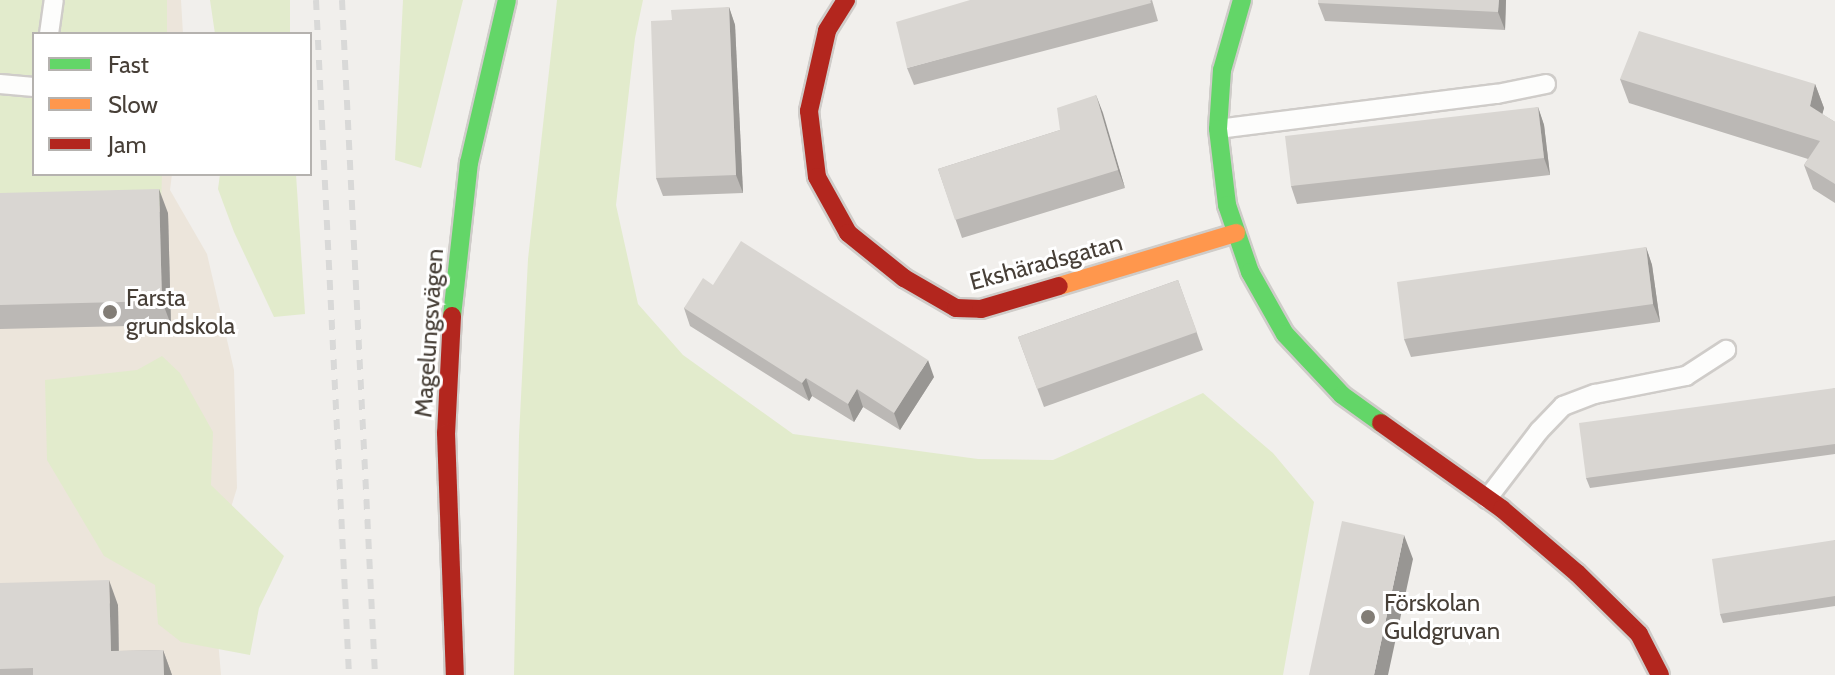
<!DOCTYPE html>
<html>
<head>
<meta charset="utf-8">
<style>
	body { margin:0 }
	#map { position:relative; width:1835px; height:675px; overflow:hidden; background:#f1efec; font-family:Cabin,sans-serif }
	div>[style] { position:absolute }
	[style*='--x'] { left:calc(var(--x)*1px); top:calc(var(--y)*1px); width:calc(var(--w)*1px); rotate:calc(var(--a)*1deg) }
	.education>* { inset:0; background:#ece5db }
	.green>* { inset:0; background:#e2ebcc }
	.roads { filter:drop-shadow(2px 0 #cfccc9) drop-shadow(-2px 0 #cfccc9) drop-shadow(0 2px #cfccc9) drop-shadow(0 -2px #cfccc9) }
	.lane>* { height:18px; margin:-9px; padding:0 9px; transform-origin:9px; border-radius:9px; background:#fdfdfc }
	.fast>* { height:18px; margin:-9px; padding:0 9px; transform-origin:9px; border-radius:9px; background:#63d668 }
	.slow>* { height:18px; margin:-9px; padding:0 9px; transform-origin:9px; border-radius:9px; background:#ff974d }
	.jam>* { height:18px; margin:-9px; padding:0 9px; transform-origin:9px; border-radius:9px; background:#b3261e }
	.rail>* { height:6px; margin-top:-3px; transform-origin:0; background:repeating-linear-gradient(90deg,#d9d9d8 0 10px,transparent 0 20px) }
	.wall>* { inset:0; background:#bbb8b5 }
	.shaded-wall>* { inset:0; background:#989693 }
	.building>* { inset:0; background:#d9d6d2 }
	.dots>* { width:22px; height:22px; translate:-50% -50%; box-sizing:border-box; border:4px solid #fff; border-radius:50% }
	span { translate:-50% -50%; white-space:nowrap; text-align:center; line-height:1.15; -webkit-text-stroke:6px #fff; paint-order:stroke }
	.street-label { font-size:24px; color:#473f37 }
	.poi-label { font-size:24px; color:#473f37 }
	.left { translate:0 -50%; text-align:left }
	.legend { position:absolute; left:32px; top:32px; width:280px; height:144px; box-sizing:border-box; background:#fff; border:2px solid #b5b2af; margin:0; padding:10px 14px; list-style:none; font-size:24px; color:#473f37 }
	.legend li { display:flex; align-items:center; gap:16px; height:40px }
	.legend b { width:40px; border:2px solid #b5b2af }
</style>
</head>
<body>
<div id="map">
	<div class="education">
		<i style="clip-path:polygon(0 0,181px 0,183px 34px,34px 34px,34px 174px,172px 174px,170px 190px,207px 254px,234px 370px,237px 488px,212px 569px,221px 675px,0 675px)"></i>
	</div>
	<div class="green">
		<i style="clip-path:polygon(0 0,167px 0,167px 34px,34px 34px,34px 174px,162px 174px,161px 206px,0 211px)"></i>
		<i style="clip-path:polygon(210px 0,290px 0,290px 34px,215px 34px)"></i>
		<i style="clip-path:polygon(403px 0,463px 0,421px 168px,395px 160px)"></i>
		<i style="clip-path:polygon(557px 0,643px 0,635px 38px,616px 205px,638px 304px,683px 355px,793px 434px,978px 459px,1053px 460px,1203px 393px,1273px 453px,1314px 502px,1283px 675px,514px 675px,519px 436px,528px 259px)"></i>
		<i style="clip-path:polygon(220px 174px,296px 174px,305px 314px,274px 317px,234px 232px,218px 189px)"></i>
		<i style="clip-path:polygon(162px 356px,180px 373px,213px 432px,211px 485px,284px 556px,259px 608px,250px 655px,181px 642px,158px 624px,155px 585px,104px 556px,47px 460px,45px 380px,137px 370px)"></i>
	</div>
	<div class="roads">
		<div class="lane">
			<i style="--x:49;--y:34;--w:34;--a:-82"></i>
			<i style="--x:0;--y:84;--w:34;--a:5"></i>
			<i style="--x:1218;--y:129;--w:281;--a:-7.2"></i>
			<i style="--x:1497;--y:94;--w:50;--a:-11.5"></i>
			<i style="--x:1487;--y:499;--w:86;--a:-52.6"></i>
			<i style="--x:1539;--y:431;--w:35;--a:-46"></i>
			<i style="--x:1563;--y:406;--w:34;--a:-21"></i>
			<i style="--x:1595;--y:394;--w:93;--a:-11.2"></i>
			<i style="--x:1686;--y:376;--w:48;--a:-33"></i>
		</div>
		<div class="fast">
			<i style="--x:1242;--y:0;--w:73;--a:105.9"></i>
			<i style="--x:1222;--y:70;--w:59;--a:93.9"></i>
			<i style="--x:1218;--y:129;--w:77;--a:83.2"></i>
			<i style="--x:1227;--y:205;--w:71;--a:71.1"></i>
			<i style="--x:1250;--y:272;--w:71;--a:60.6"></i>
			<i style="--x:1285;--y:334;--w:83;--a:46.9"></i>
			<i style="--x:1342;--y:395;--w:48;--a:35.7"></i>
			<i style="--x:452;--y:316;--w:154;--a:-83.7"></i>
			<i style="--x:469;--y:163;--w:167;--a:-76.9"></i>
		</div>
		<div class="slow">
			<i style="--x:1059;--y:286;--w:185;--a:-16.7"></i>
		</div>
		<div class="jam">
			<i style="--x:846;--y:0;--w:36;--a:122"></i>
			<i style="--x:827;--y:31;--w:82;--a:102.7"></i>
			<i style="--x:809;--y:111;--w:66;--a:83.1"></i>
			<i style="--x:817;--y:177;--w:64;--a:61"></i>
			<i style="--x:848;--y:233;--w:72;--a:38.8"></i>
			<i style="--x:904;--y:278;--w:60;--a:30"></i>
			<i style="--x:956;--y:308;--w:25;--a:2"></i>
			<i style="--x:981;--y:309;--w:81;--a:-16.4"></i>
			<i style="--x:452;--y:316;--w:117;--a:92.9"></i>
			<i style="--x:446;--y:433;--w:242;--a:87.9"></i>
			<i style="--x:1381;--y:423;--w:148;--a:35.4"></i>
			<i style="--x:1502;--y:509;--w:99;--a:40.5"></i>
			<i style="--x:1577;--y:573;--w:87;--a:44.5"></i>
			<i style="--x:1639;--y:634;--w:46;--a:62.9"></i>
		</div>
	</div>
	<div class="rail">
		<i style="--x:316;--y:0;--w:676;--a:87.2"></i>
		<i style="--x:342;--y:0;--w:676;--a:87.2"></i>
	</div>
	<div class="wall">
		<i style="clip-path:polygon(1152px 0,1158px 21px,914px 85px,907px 68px)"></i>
		<i style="clip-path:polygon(1506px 0,1505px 30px,1325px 21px,1318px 3px)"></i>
		<i style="clip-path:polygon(729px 7px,735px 25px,743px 193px,663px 196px,656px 178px,672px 20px)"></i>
		<i style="clip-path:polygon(1620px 79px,1815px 84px,1824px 108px,1822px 114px,1835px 122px,1835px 203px,1813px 189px,1804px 165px,1808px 159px,1629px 103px)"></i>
		<i style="clip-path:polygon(1096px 95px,1125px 188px,962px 238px,938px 169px,1060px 130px)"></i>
		<i style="clip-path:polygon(1538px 107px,1544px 125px,1550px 175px,1297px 204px,1291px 186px)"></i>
		<i style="clip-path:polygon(0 193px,168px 213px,171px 325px,0 329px)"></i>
		<i style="clip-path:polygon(1646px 247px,1652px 265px,1660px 322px,1411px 357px,1404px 339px)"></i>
		<i style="clip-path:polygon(1178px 280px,1203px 350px,1044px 407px,1018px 337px)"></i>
		<i style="clip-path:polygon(713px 285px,934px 377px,900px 430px,863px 407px,854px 422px,812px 396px,809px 401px,690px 326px,684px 308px)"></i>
		<i style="clip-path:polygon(1835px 388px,1835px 454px,1590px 488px,1586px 478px)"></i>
		<i style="clip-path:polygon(1835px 540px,1835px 606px,1723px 623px,1720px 614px)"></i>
		<i style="clip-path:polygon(0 583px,118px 605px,119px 651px,163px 650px,172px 675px,0 675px)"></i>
	</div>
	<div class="shaded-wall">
		<i style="clip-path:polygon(1499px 0,1506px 0,1505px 30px,1498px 12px)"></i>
		<i style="clip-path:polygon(729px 7px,735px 25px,743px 193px,736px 175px)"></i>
		<i style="clip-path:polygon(1815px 84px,1824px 108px,1818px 130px,1810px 106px)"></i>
		<i style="clip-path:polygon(1096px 95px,1103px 113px,1125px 188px,1118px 170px)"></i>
		<i style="clip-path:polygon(1538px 107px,1544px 125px,1550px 175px,1544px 158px)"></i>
		<i style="clip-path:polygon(159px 189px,168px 213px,171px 325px,162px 301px)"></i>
		<i style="clip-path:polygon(1646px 247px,1652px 265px,1660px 322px,1653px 304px)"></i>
		<i style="clip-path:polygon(928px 360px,934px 377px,900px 430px,894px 413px)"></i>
		<i style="clip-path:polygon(806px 378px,812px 396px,809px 401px,802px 383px)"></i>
		<i style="clip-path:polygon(857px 389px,863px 407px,854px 422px,848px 404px)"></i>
		<i style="clip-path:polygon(1404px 535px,1413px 559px,1388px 675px,1374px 675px)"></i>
		<i style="clip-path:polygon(109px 580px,118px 605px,119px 675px,111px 651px)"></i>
		<i style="clip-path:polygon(163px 650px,172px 675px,164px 675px)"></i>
	</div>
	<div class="building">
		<i style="clip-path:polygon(970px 0,1150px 0,1151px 3px,907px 68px,896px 22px)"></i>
		<i style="clip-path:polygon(1318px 0,1499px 0,1498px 12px,1318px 3px)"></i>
		<i style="clip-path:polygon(729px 7px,736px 175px,656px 178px,651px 21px,672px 20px,671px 10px)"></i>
		<i style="clip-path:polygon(1639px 31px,1815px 84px,1810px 106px,1835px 122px,1835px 184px,1804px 165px,1820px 141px,1620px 79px)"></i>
		<i style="clip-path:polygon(1096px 95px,1118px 170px,955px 220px,938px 169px,1060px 130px,1057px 108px)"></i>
		<i style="clip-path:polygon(1538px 107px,1544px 158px,1291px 186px,1285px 136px)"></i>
		<i style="clip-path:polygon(159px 189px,162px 301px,0 305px,0 193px)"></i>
		<i style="clip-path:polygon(741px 241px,928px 360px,894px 413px,857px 389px,848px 404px,806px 378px,802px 383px,684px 308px,703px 278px,713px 285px)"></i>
		<i style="clip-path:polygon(1646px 247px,1653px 304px,1404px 339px,1397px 282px)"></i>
		<i style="clip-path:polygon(1178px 280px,1197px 332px,1037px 389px,1018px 337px)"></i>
		<i style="clip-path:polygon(1835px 388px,1835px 444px,1586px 478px,1579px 423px)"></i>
		<i style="clip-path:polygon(1342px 521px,1404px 535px,1374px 675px,1309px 675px)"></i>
		<i style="clip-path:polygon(1835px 540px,1835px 596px,1720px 614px,1712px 559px)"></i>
		<i style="clip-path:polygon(109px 580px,111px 651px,163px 650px,164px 675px,33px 675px,33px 668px,0 669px,0 583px)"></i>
	</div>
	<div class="dots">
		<i style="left:110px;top:312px;background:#827d76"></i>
		<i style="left:1368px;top:617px;background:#827d76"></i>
	</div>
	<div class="street-label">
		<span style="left:1046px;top:262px;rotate:-15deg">Ekshäradsgatan</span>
		<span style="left:429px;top:333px;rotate:-86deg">Magelungsvägen</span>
	</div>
	<div class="poi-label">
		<span class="left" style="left:126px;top:312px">Farsta<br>grundskola</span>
		<span class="left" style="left:1384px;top:617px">Förskolan<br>Guldgruvan</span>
	</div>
	<ul class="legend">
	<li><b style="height:10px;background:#63d668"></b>Fast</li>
	<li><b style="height:10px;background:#ff974d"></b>Slow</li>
	<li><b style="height:10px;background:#b3261e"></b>Jam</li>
	</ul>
</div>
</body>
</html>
